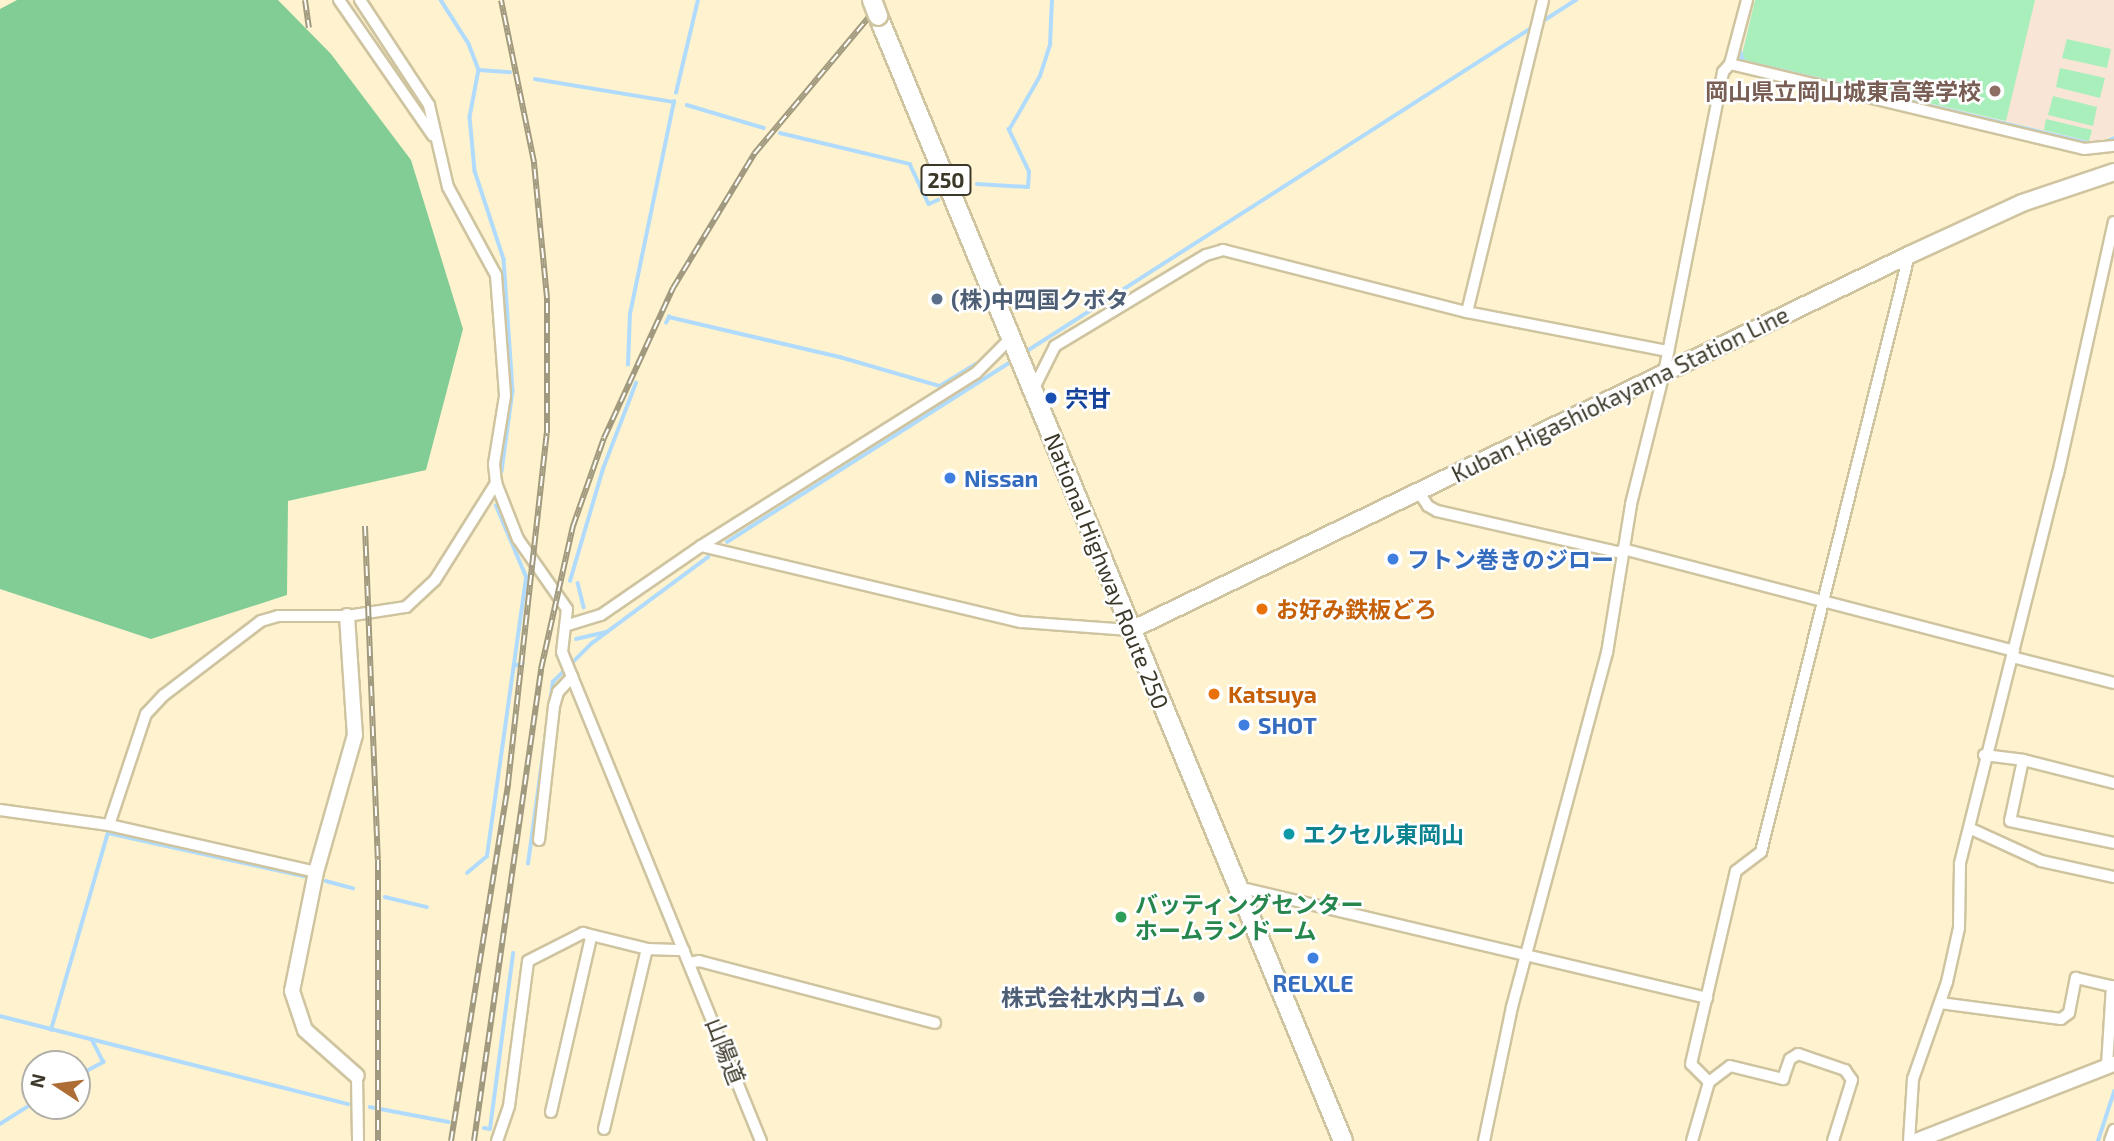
<!DOCTYPE html>
<html>
<head>
<meta charset="utf-8">
<style>
	body { margin:0 }
	#map { position:relative; width:2114px; height:1141px; overflow:hidden; background:#fef3ce; font-family:"Exo 2","Noto Sans JP",sans-serif }
	div>[style] { position:absolute }
	[style*='--x'] { left:calc(var(--x)*1px); top:calc(var(--y)*1px); width:calc(var(--w)*1px); rotate:calc(var(--a)*1deg) }
	.education>* { inset:0; background:#f8e5d5 }
	.green>* { inset:0; background:#a9efbb }
	.forest>* { inset:0; background:#82cc96 }
	.water>* { inset:0; background:#b0dbfc }
	.stream>* { height:3.5px; margin:-1.75px; padding:0 1.75px; transform-origin:1.75px; border-radius:1.75px; background:#b0dbfc }
	.roads { filter:drop-shadow(2px 0 #cfc4a0) drop-shadow(-2px 0 #cfc4a0) drop-shadow(0 2px #cfc4a0) drop-shadow(0 -2px #cfc4a0) }
	.minor>* { height:10px; margin:-5px; padding:0 5px; transform-origin:5px; border-radius:5px; background:#fff }
	.tertiary>* { height:14px; margin:-7px; padding:0 7px; transform-origin:7px; border-radius:7px; background:#fff }
	.secondary>* { height:16px; margin:-8px; padding:0 8px; transform-origin:8px; border-radius:8px; background:#fff }
	.trunk>* { height:18px; margin:-9px; padding:0 9px; transform-origin:9px; border-radius:9px; background:#fff }
	.rail>* { height:6px; margin-top:-3px; transform-origin:0; background:repeating-linear-gradient(90deg,#fff 0 10px,#a29a7f 0 20px); box-sizing:border-box; border-block:2px solid #a29a7f }
	.bridges { filter:drop-shadow(2px 0 #cfc4a0) drop-shadow(-2px 0 #cfc4a0) drop-shadow(0 2px #cfc4a0) drop-shadow(0 -2px #cfc4a0) }
	.trunk-bridge>* { height:18px; margin:-9px; padding:0 9px; transform-origin:9px; border-radius:9px; background:#fff }
	.dots>* { width:19px; height:19px; translate:-50% -50%; box-sizing:border-box; border:4px solid #fff; border-radius:50% }
	span { translate:-50% -50%; white-space:nowrap; text-align:center; line-height:1.15; -webkit-text-stroke:5px #fff; paint-order:stroke }
	.shield-label span { padding:2px 5px; background:#fff; border:2px solid; border-radius:5px; -webkit-text-stroke-width:0 }
	.shield-label { font-size:21px; color:#3c3829; font-weight:700 }
	.education-label { font-size:23px; color:#785e54; font-weight:700 }
	.right { translate:-100% -50%; text-align:right }
	.service-label { font-size:23px; color:#4e5e75; font-weight:700 }
	.left { translate:0 -50%; text-align:left }
	.street-label { font-size:23px; color:#3c3829 }
	.transit-label { font-size:23px; color:#164399; font-weight:700 }
	.shop-label { font-size:23px; color:#366cbe; font-weight:700 }
	.food-label { font-size:23px; color:#c56008; font-weight:700 }
	.culture-label { font-size:23px; color:#0d838f; font-weight:700 }
	.leisure-label { font-size:23px; color:#27864d; font-weight:700 }
	.north { position:absolute; left:21px; top:1050px; width:70px; height:70px; box-sizing:border-box; background:#fff; border:2px solid #b1afa9; border-radius:50%; rotate:283deg; font-size:19px; font-weight:700; line-height:28px; text-align:center; color:#3c3829 }
	.north::after { content:''; display:block; margin:auto; width:24px; height:32px; background:#ad6d35; clip-path:polygon(50% 0,100% 100%,50% 72%,0 100%) }
</style>
</head>
<body>
<div id="map">
	<div class="education">
		<i style="clip-path:polygon(1755px 0,2114px 0,2114px 135px,2095px 142px,1745px 60px,1741px 55px)"></i>
	</div>
	<div class="green">
		<i style="clip-path:polygon(1755px 0,2035px 0,2006px 121px,1745px 60px,1742px 55px)"></i>
		<i style="clip-path:polygon(2067px 39px,2111px 49px,2107px 68px,2062px 58px)"></i>
		<i style="clip-path:polygon(2060px 68px,2105px 78px,2100px 98px,2056px 87px)"></i>
		<i style="clip-path:polygon(2053px 96px,2097px 107px,2093px 126px,2048px 115px)"></i>
		<i style="clip-path:polygon(2046px 119px,2092px 130px,2089px 141px,2044px 130px)"></i>
	</div>
	<div class="forest">
		<i style="clip-path:polygon(17px 0,278px 0,331px 54px,411px 160px,463px 329px,426px 470px,288px 501px,287px 595px,151px 639px,0 589px,0 9px)"></i>
	</div>
	<div class="water">
		<i style="clip-path:polygon(1751px 0,1754px 0,1741px 48px,1745px 60px,2097px 143px,2114px 136px,2114px 141px,2099px 147px,1738px 62px)"></i>
	</div>
	<div class="stream">
		<i style="--x:441;--y:0;--w:52;--a:57.5"></i>
		<i style="--x:469;--y:44;--w:28;--a:69"></i>
		<i style="--x:479;--y:70;--w:48;--a:100.8"></i>
		<i style="--x:470;--y:117;--w:54;--a:84.7"></i>
		<i style="--x:475;--y:171;--w:93;--a:71.8"></i>
		<i style="--x:504;--y:259;--w:132;--a:86.1"></i>
		<i style="--x:513;--y:391;--w:81;--a:97.8"></i>
		<i style="--x:1540;--y:23;--w:43;--a:-32.6"></i>
		<i style="--x:479;--y:70;--w:31;--a:4"></i>
		<i style="--x:535;--y:79;--w:141;--a:9.4"></i>
		<i style="--x:676;--y:93;--w:96;--a:-76.7"></i>
		<i style="--x:687;--y:105;--w:80;--a:16.6"></i>
		<i style="--x:780;--y:133;--w:134;--a:13.4"></i>
		<i style="--x:910;--y:164;--w:44;--a:64.6"></i>
		<i style="--x:929;--y:204;--w:10;--a:-24"></i>
		<i style="--x:977;--y:184;--w:51;--a:3.4"></i>
		<i style="--x:1028;--y:187;--w:15;--a:-86"></i>
		<i style="--x:1029;--y:172;--w:47;--a:-115.5"></i>
		<i style="--x:1009;--y:130;--w:62;--a:-60.1"></i>
		<i style="--x:1040;--y:76;--w:33;--a:-72"></i>
		<i style="--x:1050;--y:45;--w:45;--a:-87.5"></i>
		<i style="--x:666;--y:323;--w:7;--a:-63"></i>
		<i style="--x:669;--y:317;--w:176;--a:13.2"></i>
		<i style="--x:840;--y:357;--w:104;--a:16.2"></i>
		<i style="--x:940;--y:386;--w:42;--a:-31.4"></i>
		<i style="--x:1024;--y:353;--w:604;--a:-32.64"></i>
		<i style="--x:628;--y:365;--w:51;--a:-87.8"></i>
		<i style="--x:630;--y:314;--w:217;--a:-78.3"></i>
		<i style="--x:727;--y:542;--w:341;--a:-32.4"></i>
		<i style="--x:570;--y:581;--w:117;--a:-73.6"></i>
		<i style="--x:603;--y:469;--w:92;--a:-69"></i>
		<i style="--x:578;--y:583;--w:25;--a:76"></i>
		<i style="--x:576;--y:639;--w:32;--a:-13"></i>
		<i style="--x:514;--y:666;--w:9;--a:-18"></i>
		<i style="--x:528;--y:864;--w:184;--a:-82.2"></i>
		<i style="--x:553;--y:682;--w:54;--a:-45"></i>
		<i style="--x:591;--y:644;--w:146;--a:-36.6"></i>
		<i style="--x:467;--y:873;--w:26;--a:-40"></i>
		<i style="--x:487;--y:856;--w:282;--a:-82"></i>
		<i style="--x:526;--y:577;--w:77;--a:-112.9"></i>
		<i style="--x:326;--y:881;--w:28;--a:15"></i>
		<i style="--x:385;--y:897;--w:43;--a:13.4"></i>
		<i style="--x:0;--y:1016;--w:359;--a:14.2"></i>
		<i style="--x:51;--y:1030;--w:205;--a:-73.9"></i>
		<i style="--x:108;--y:833;--w:201;--a:12.4"></i>
		<i style="--x:77;--y:1076;--w:30;--a:-28"></i>
		<i style="--x:103;--y:1062;--w:25;--a:-117"></i>
		<i style="--x:370;--y:1107;--w:80;--a:10.8"></i>
		<i style="--x:0;--y:1124;--w:41;--a:-32.2"></i>
		<i style="--x:484;--y:1128;--w:6;--a:9"></i>
		<i style="--x:490;--y:1129;--w:177;--a:-82.5"></i>
		<i style="--x:2098;--y:1141;--w:52;--a:-71.9"></i>
	</div>
	<div class="roads">
		<div class="minor">
			<i style="--x:339;--y:0;--w:165;--a:55.3"></i>
			<i style="--x:360;--y:0;--w:126;--a:56.7"></i>
			<i style="--x:429;--y:105;--w:84;--a:77"></i>
			<i style="--x:448;--y:187;--w:100;--a:61.4"></i>
			<i style="--x:496;--y:275;--w:121;--a:85.7"></i>
			<i style="--x:505;--y:396;--w:69;--a:99.2"></i>
			<i style="--x:494;--y:464;--w:19;--a:84"></i>
			<i style="--x:496;--y:483;--w:60;--a:68.6"></i>
			<i style="--x:518;--y:539;--w:85;--a:55"></i>
			<i style="--x:567;--y:609;--w:43;--a:96.6"></i>
			<i style="--x:562;--y:652;--w:528;--a:67.86"></i>
			<i style="--x:1730;--y:64;--w:364;--a:13.5"></i>
			<i style="--x:2084;--y:149;--w:30;--a:-6"></i>
			<i style="--x:1467;--y:312;--w:321;--a:-76.3"></i>
			<i style="--x:1033;--y:390;--w:49;--a:-63.4"></i>
			<i style="--x:1055;--y:346;--w:176;--a:-31.1"></i>
			<i style="--x:1206;--y:255;--w:18;--a:-16"></i>
			<i style="--x:1223;--y:250;--w:252;--a:14.3"></i>
			<i style="--x:1467;--y:312;--w:205;--a:11"></i>
			<i style="--x:1418;--y:491;--w:18;--a:56"></i>
			<i style="--x:1428;--y:506;--w:10;--a:29"></i>
			<i style="--x:1437;--y:511;--w:190;--a:12.8"></i>
			<i style="--x:701;--y:546;--w:329;--a:13.4"></i>
			<i style="--x:1021;--y:622;--w:110;--a:4.2"></i>
			<i style="--x:1623;--y:549;--w:404;--a:14.6"></i>
			<i style="--x:568;--y:625;--w:34;--a:-17"></i>
			<i style="--x:601;--y:615;--w:121;--a:-34.6"></i>
			<i style="--x:701;--y:546;--w:325;--a:-32.2"></i>
			<i style="--x:976;--y:373;--w:49;--a:-45"></i>
			<i style="--x:2012;--y:657;--w:105;--a:14.3"></i>
			<i style="--x:1984;--y:755;--w:39;--a:7"></i>
			<i style="--x:2114;--y:783;--w:94;--a:-165.8"></i>
			<i style="--x:2023;--y:760;--w:62;--a:102"></i>
			<i style="--x:2010;--y:821;--w:106;--a:11.9"></i>
			<i style="--x:0;--y:810;--w:110;--a:7.8"></i>
			<i style="--x:109;--y:825;--w:212;--a:12.8"></i>
			<i style="--x:109;--y:825;--w:117;--a:-71.6"></i>
			<i style="--x:146;--y:714;--w:26;--a:-47"></i>
			<i style="--x:164;--y:695;--w:122;--a:-37.3"></i>
			<i style="--x:261;--y:621;--w:18;--a:-16"></i>
			<i style="--x:278;--y:616;--w:69;--a:0"></i>
			<i style="--x:347;--y:616;--w:60;--a:-8.7"></i>
			<i style="--x:406;--y:607;--w:40;--a:-43"></i>
			<i style="--x:435;--y:580;--w:115;--a:-57.8"></i>
			<i style="--x:1969;--y:828;--w:79;--a:24.6"></i>
			<i style="--x:2041;--y:861;--w:75;--a:12.4"></i>
			<i style="--x:539;--y:840;--w:135;--a:-83.6"></i>
			<i style="--x:554;--y:706;--w:15;--a:-74"></i>
			<i style="--x:558;--y:692;--w:21;--a:-47"></i>
			<i style="--x:1238;--y:887;--w:482;--a:13.3"></i>
			<i style="--x:689;--y:963;--w:10;--a:-11"></i>
			<i style="--x:699;--y:961;--w:244;--a:14.7"></i>
			<i style="--x:1940;--y:1003;--w:122;--a:7.5"></i>
			<i style="--x:2061;--y:1019;--w:10;--a:-37"></i>
			<i style="--x:2069;--y:1013;--w:36;--a:-79"></i>
			<i style="--x:2076;--y:978;--w:37;--a:13"></i>
			<i style="--x:2112;--y:986;--w:80;--a:93.6"></i>
			<i style="--x:357;--y:1076;--w:65;--a:89.1"></i>
			<i style="--x:1709;--y:1082;--w:26;--a:-37"></i>
			<i style="--x:1730;--y:1066;--w:55;--a:13.8"></i>
			<i style="--x:1783;--y:1079;--w:21;--a:-71"></i>
			<i style="--x:1790;--y:1059;--w:9;--a:-32"></i>
			<i style="--x:1798;--y:1054;--w:50;--a:18.8"></i>
			<i style="--x:1845;--y:1070;--w:12;--a:55"></i>
			<i style="--x:1852;--y:1080;--w:64;--a:107.3"></i>
			<i style="--x:551;--y:1112;--w:179;--a:-77.1"></i>
			<i style="--x:604;--y:1129;--w:185;--a:-76.6"></i>
			<i style="--x:497;--y:1141;--w:37;--a:-71"></i>
			<i style="--x:509;--y:1106;--w:146;--a:-82.5"></i>
			<i style="--x:528;--y:961;--w:62;--a:-27"></i>
			<i style="--x:583;--y:933;--w:66;--a:14"></i>
			<i style="--x:647;--y:949;--w:37;--a:2"></i>
			<i style="--x:1484;--y:1141;--w:137;--a:-78.2"></i>
			<i style="--x:1512;--y:1007;--w:367;--a:-75"></i>
			<i style="--x:1607;--y:653;--w:151;--a:-80.8"></i>
			<i style="--x:1631;--y:504;--w:135;--a:-75.9"></i>
			<i style="--x:1664;--y:373;--w:307;--a:-78.9"></i>
			<i style="--x:1723;--y:72;--w:11;--a:-49"></i>
			<i style="--x:1730;--y:64;--w:66;--a:-75.1"></i>
			<i style="--x:1692;--y:1141;--w:61;--a:-73.9"></i>
			<i style="--x:1709;--y:1082;--w:25;--a:-135"></i>
			<i style="--x:1691;--y:1064;--w:198;--a:-76.9"></i>
			<i style="--x:1736;--y:871;--w:31;--a:-37"></i>
			<i style="--x:1761;--y:852;--w:615;--a:-76.08"></i>
			<i style="--x:1909;--y:1141;--w:62;--a:-86.3"></i>
			<i style="--x:1913;--y:1079;--w:103;--a:-70.7"></i>
			<i style="--x:1947;--y:982;--w:55;--a:-77.5"></i>
			<i style="--x:1959;--y:928;--w:65;--a:-89.1"></i>
			<i style="--x:1960;--y:863;--w:401;--a:-75.9"></i>
			<i style="--x:2058;--y:474;--w:258;--a:-77.5"></i>
			<i style="--x:2110;--y:1141;--w:12;--a:-70"></i>
		</div>
		<div class="tertiary">
			<i style="--x:347;--y:616;--w:119;--a:86.2"></i>
			<i style="--x:355;--y:735;--w:142;--a:105.9"></i>
			<i style="--x:316;--y:872;--w:121;--a:101.4"></i>
			<i style="--x:292;--y:991;--w:41;--a:71.6"></i>
			<i style="--x:305;--y:1030;--w:69;--a:41.5"></i>
			<i style="--x:1916;--y:1141;--w:212;--a:-21.3"></i>
		</div>
		<div class="secondary">
			<i style="--x:1131;--y:630;--w:864;--a:-25.73"></i>
			<i style="--x:1909;--y:255;--w:124;--a:-24.7"></i>
			<i style="--x:2022;--y:203;--w:97;--a:-18.6"></i>
		</div>
		<div class="trunk">
			<i style="--x:878;--y:16;--w:1217;--a:67.54"></i>
		</div>
	</div>
	<div class="rail">
		<i style="--x:305;--y:0;--w:28;--a:82"></i>
		<i style="--x:365;--y:526;--w:334;--a:87.8"></i>
		<i style="--x:378;--y:860;--w:281;--a:90"></i>
		<i style="--x:451;--y:1141;--w:362;--a:-80.9"></i>
		<i style="--x:508;--y:784;--w:353;--a:-83.7"></i>
		<i style="--x:547;--y:433;--w:135;--a:-90"></i>
		<i style="--x:547;--y:298;--w:137;--a:-95.5"></i>
		<i style="--x:534;--y:162;--w:165;--a:-101.5"></i>
		<i style="--x:474;--y:1141;--w:477;--a:-81.9"></i>
		<i style="--x:541;--y:669;--w:147;--a:-77.4"></i>
		<i style="--x:573;--y:526;--w:93;--a:-70.6"></i>
		<i style="--x:604;--y:438;--w:165;--a:-65.3"></i>
		<i style="--x:673;--y:288;--w:157;--a:-58.8"></i>
		<i style="--x:754;--y:154;--w:201;--a:-50"></i>
	</div>
	<div class="bridges">
		<div class="trunk-bridge">
			<i style="--x:872;--y:0;--w:17;--a:69"></i>
		</div>
	</div>
	<div class="dots">
		<i style="left:1995px;top:91px;background:#8d6e63"></i>
		<i style="left:937px;top:299px;background:#5c6f8a"></i>
		<i style="left:1051px;top:398px;background:#1a4fb4"></i>
		<i style="left:950px;top:478px;background:#3f7fe0"></i>
		<i style="left:1393px;top:559px;background:#3f7fe0"></i>
		<i style="left:1262px;top:609px;background:#e8710a"></i>
		<i style="left:1214px;top:694px;background:#e8710a"></i>
		<i style="left:1244px;top:725px;background:#3f7fe0"></i>
		<i style="left:1289px;top:834px;background:#0f9aa8"></i>
		<i style="left:1121px;top:917px;background:#2e9e5b"></i>
		<i style="left:1313px;top:958px;background:#3f7fe0"></i>
		<i style="left:1199px;top:997px;background:#5c6f8a"></i>
	</div>
	<div class="shield-label">
		<span style="left:946px;top:180px">250</span>
	</div>
	<div class="education-label">
		<span class="right" style="left:1981px;top:91px">岡山県立岡山城東高等学校</span>
	</div>
	<div class="service-label">
		<span class="left" style="left:951px;top:299px">(株)中四国クボタ</span>
		<span class="right" style="left:1185px;top:997px">株式会社水内ゴム</span>
	</div>
	<div class="street-label">
		<span style="left:1620px;top:394px;rotate:-26deg">Kuban Higashiokayama Station Line</span>
		<span style="left:1107px;top:571px;rotate:68deg">National Highway Route 250</span>
		<span style="left:726px;top:1051px;rotate:69deg">山陽道</span>
	</div>
	<div class="transit-label">
		<span class="left" style="left:1065px;top:398px">宍甘</span>
	</div>
	<div class="shop-label">
		<span class="left" style="left:964px;top:478px">Nissan</span>
		<span class="left" style="left:1407px;top:559px">フトン巻きのジロー</span>
		<span class="left" style="left:1258px;top:725px">SHOT</span>
		<span style="left:1313px;top:983px">RELXLE</span>
	</div>
	<div class="food-label">
		<span class="left" style="left:1276px;top:609px">お好み鉄板どろ</span>
		<span class="left" style="left:1228px;top:694px">Katsuya</span>
	</div>
	<div class="culture-label">
		<span class="left" style="left:1303px;top:834px">エクセル東岡山</span>
	</div>
	<div class="leisure-label">
		<span class="left" style="left:1135px;top:917px">バッティングセンター<br>ホームランドーム</span>
	</div>
	<div class="north">N</div>
</div>
</body>
</html>
